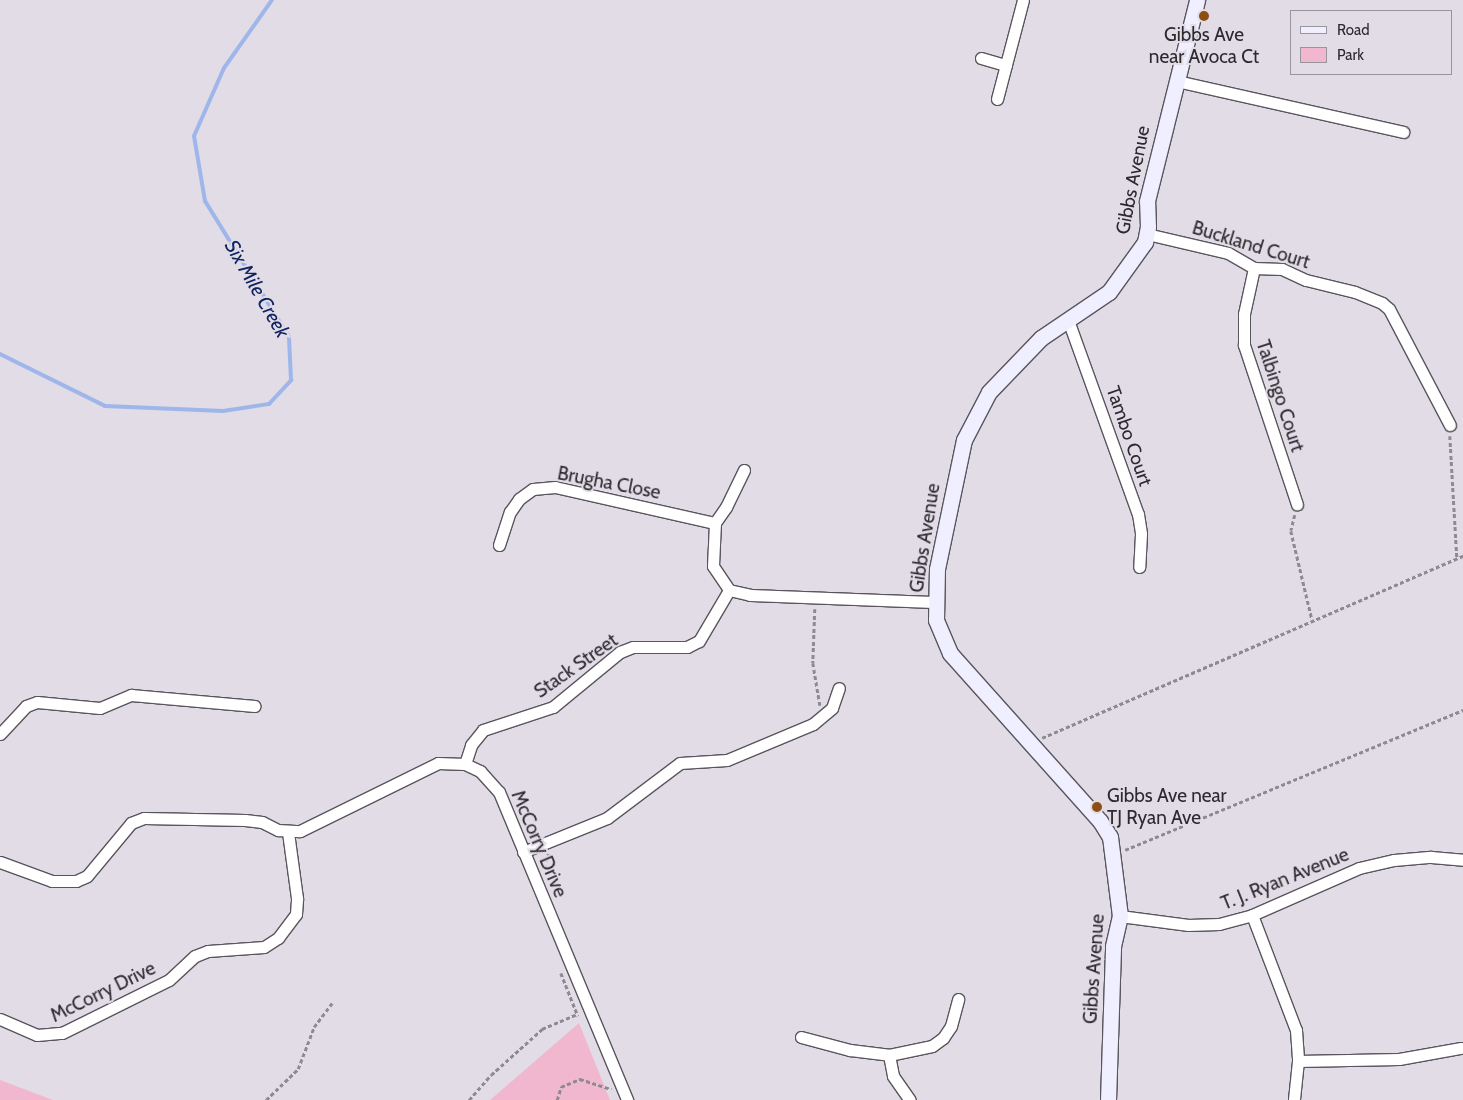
<!DOCTYPE html>
<html>
<head>
<meta charset="utf-8">
<style>
	body { margin:0 }
	#map { position:relative; width:1463px; height:1100px; overflow:hidden; background:#e2dce7; font-family:Cabin,sans-serif }
	div>[style] { position:absolute }
	[style*='--x'] { left:calc(var(--x)*1px); top:calc(var(--y)*1px); width:calc(var(--w)*1px); rotate:calc(var(--a)*1deg) }
	.green>* { inset:0; background:#f1b7cf }
	.stream>* { height:4px; margin:-2px; padding:0 2px; transform-origin:2px; border-radius:2px; background:#9eb6e9 }
	.path>* { height:2.5px; margin-top:-1.25px; transform-origin:0; background:repeating-linear-gradient(90deg,#8e8a91 0 4px,transparent 0 6.5px) }
	.roads { filter:drop-shadow(1px 0 #59555d) drop-shadow(-1px 0 #59555d) drop-shadow(0 1px #59555d) drop-shadow(0 -1px #59555d) }
	.street>* { height:11px; margin:-5.5px; padding:0 5.5px; transform-origin:5.5px; border-radius:5.5px; background:#fff }
	.secondary>* { height:15px; margin:-7.5px; padding:0 7.5px; transform-origin:7.5px; border-radius:7.5px; background:#f0efff }
	.dots>* { width:14px; height:14px; translate:-50% -50%; box-sizing:border-box; border:2px solid #e2dce7; border-radius:50% }
	span { translate:-50% -50%; white-space:nowrap; text-align:center; line-height:1.15; -webkit-text-stroke:4px #e2dce7; paint-order:stroke }
	.poi-label { font-size:19px; color:#2c2a2e }
	.left { translate:0 -50%; text-align:left }
	.street-label { font-size:19px; color:#2c2a2e }
	.water-label { font-size:20px; color:#102560; font-style:italic }
	.legend { position:absolute; left:1290px; top:10px; width:162px; height:65px; box-sizing:border-box; background:#e2dce7; border:1px solid #99959d; margin:0; padding:6px 9px; list-style:none; font-size:15px; color:#2c2a2e }
	.legend li { display:flex; align-items:center; gap:10px; height:25px }
	.legend b { width:25px; border:1px solid #99959d }
</style>
</head>
<body>
<div id="map">
	<div class="green">
		<i style="clip-path:polygon(579px 1023px,610px 1100px,490px 1100px)"></i>
		<i style="clip-path:polygon(0 1080px,53px 1100px,0 1100px)"></i>
	</div>
	<div class="stream">
		<i style="--x:0;--y:354;--w:117;--a:26.3"></i>
		<i style="--x:105;--y:406;--w:118;--a:2.4"></i>
		<i style="--x:223;--y:411;--w:47;--a:-8.7"></i>
		<i style="--x:269;--y:404;--w:33;--a:-47"></i>
		<i style="--x:291;--y:380;--w:43;--a:-92.7"></i>
		<i style="--x:289;--y:337;--w:160;--a:-121.7"></i>
		<i style="--x:205;--y:201;--w:66;--a:-99.6"></i>
		<i style="--x:194;--y:136;--w:74;--a:-66.2"></i>
		<i style="--x:224;--y:68;--w:83;--a:-54.8"></i>
	</div>
	<div class="path">
		<i style="--x:1450;--y:436;--w:122;--a:86.7"></i>
		<i style="--x:1295;--y:515;--w:16;--a:104"></i>
		<i style="--x:1291;--y:531;--w:90;--a:76.6"></i>
		<i style="--x:815;--y:609;--w:54;--a:92.1"></i>
		<i style="--x:813;--y:663;--w:43;--a:80.5"></i>
		<i style="--x:1042;--y:738;--w:459;--a:-23.4"></i>
		<i style="--x:1125;--y:850;--w:366;--a:-22.5"></i>
		<i style="--x:544;--y:868;--w:15;--a:-74"></i>
		<i style="--x:561;--y:973;--w:46;--a:68.4"></i>
		<i style="--x:266;--y:1100;--w:45;--a:-44.1"></i>
		<i style="--x:298;--y:1069;--w:45;--a:-69.1"></i>
		<i style="--x:314;--y:1027;--w:31;--a:-53"></i>
		<i style="--x:469;--y:1100;--w:33;--a:-49"></i>
		<i style="--x:491;--y:1075;--w:69;--a:-42"></i>
		<i style="--x:542;--y:1029;--w:39;--a:-23"></i>
		<i style="--x:557;--y:1100;--w:14;--a:-73"></i>
		<i style="--x:561;--y:1087;--w:21;--a:-23"></i>
		<i style="--x:580;--y:1079;--w:33;--a:18"></i>
	</div>
	<div class="roads">
		<div class="street">
			<i style="--x:981;--y:58;--w:26;--a:16"></i>
			<i style="--x:1177;--y:81;--w:232;--a:12.7"></i>
			<i style="--x:997;--y:99;--w:102;--a:-75.3"></i>
			<i style="--x:1147;--y:234;--w:83;--a:13.2"></i>
			<i style="--x:1228;--y:253;--w:30;--a:30"></i>
			<i style="--x:1254;--y:268;--w:28;--a:2"></i>
			<i style="--x:1282;--y:269;--w:26;--a:25"></i>
			<i style="--x:1306;--y:280;--w:50;--a:13.8"></i>
			<i style="--x:1355;--y:292;--w:29;--a:22"></i>
			<i style="--x:1382;--y:303;--w:9;--a:41"></i>
			<i style="--x:1389;--y:309;--w:131;--a:62.3"></i>
			<i style="--x:1254;--y:268;--w:47;--a:102.3"></i>
			<i style="--x:1244;--y:314;--w:31;--a:90"></i>
			<i style="--x:1244;--y:345;--w:168;--a:71.6"></i>
			<i style="--x:1068;--y:320;--w:206;--a:70.2"></i>
			<i style="--x:1138;--y:514;--w:20;--a:81"></i>
			<i style="--x:1141;--y:534;--w:33;--a:93"></i>
			<i style="--x:744;--y:470;--w:41;--a:115.9"></i>
			<i style="--x:726;--y:507;--w:19;--a:125"></i>
			<i style="--x:715;--y:523;--w:43;--a:92.7"></i>
			<i style="--x:713;--y:566;--w:29;--a:56"></i>
			<i style="--x:729;--y:590;--w:22;--a:13"></i>
			<i style="--x:750;--y:595;--w:184;--a:2.2"></i>
			<i style="--x:499;--y:545;--w:35;--a:-72"></i>
			<i style="--x:510;--y:512;--w:16;--a:-55"></i>
			<i style="--x:519;--y:499;--w:17;--a:-36"></i>
			<i style="--x:533;--y:489;--w:22;--a:-5"></i>
			<i style="--x:555;--y:487;--w:164;--a:12.7"></i>
			<i style="--x:0;--y:734;--w:38;--a:-47"></i>
			<i style="--x:26;--y:706;--w:12;--a:-20"></i>
			<i style="--x:37;--y:702;--w:63;--a:5.4"></i>
			<i style="--x:100;--y:708;--w:34;--a:-23"></i>
			<i style="--x:131;--y:695;--w:124;--a:5.1"></i>
			<i style="--x:465;--y:764;--w:20;--a:-72"></i>
			<i style="--x:471;--y:745;--w:19;--a:-51"></i>
			<i style="--x:483;--y:730;--w:74;--a:-18.2"></i>
			<i style="--x:553;--y:707;--w:87;--a:-39.4"></i>
			<i style="--x:620;--y:652;--w:14;--a:-21"></i>
			<i style="--x:633;--y:647;--w:54;--a:0"></i>
			<i style="--x:687;--y:647;--w:13;--a:-27"></i>
			<i style="--x:699;--y:641;--w:59;--a:-59.5"></i>
			<i style="--x:523;--y:852;--w:91;--a:-22"></i>
			<i style="--x:607;--y:818;--w:91;--a:-37"></i>
			<i style="--x:680;--y:763;--w:47;--a:-3.7"></i>
			<i style="--x:727;--y:760;--w:93;--a:-22.7"></i>
			<i style="--x:813;--y:724;--w:25;--a:-40"></i>
			<i style="--x:832;--y:708;--w:21;--a:-71"></i>
			<i style="--x:0;--y:862;--w:55;--a:20.1"></i>
			<i style="--x:52;--y:881;--w:24;--a:0"></i>
			<i style="--x:76;--y:881;--w:12;--a:-24"></i>
			<i style="--x:87;--y:876;--w:69;--a:-50.3"></i>
			<i style="--x:131;--y:823;--w:14;--a:-21"></i>
			<i style="--x:144;--y:818;--w:101;--a:1.1"></i>
			<i style="--x:245;--y:820;--w:17;--a:7"></i>
			<i style="--x:262;--y:822;--w:18;--a:27"></i>
			<i style="--x:278;--y:830;--w:22;--a:3"></i>
			<i style="--x:300;--y:831;--w:154;--a:-26.2"></i>
			<i style="--x:438;--y:763;--w:27;--a:2"></i>
			<i style="--x:465;--y:764;--w:17;--a:25"></i>
			<i style="--x:480;--y:771;--w:28;--a:48"></i>
			<i style="--x:499;--y:792;--w:334;--a:67.4"></i>
			<i style="--x:1252;--y:915;--w:123;--a:69.1"></i>
			<i style="--x:1296;--y:1030;--w:31;--a:86"></i>
			<i style="--x:1298;--y:1061;--w:39;--a:96"></i>
			<i style="--x:1120;--y:916;--w:69;--a:7.5"></i>
			<i style="--x:1188;--y:925;--w:31;--a:-2"></i>
			<i style="--x:1219;--y:924;--w:34;--a:-15"></i>
			<i style="--x:1252;--y:915;--w:117;--a:-23.7"></i>
			<i style="--x:1359;--y:868;--w:36;--a:-13"></i>
			<i style="--x:1394;--y:860;--w:37;--a:-5"></i>
			<i style="--x:1431;--y:857;--w:32;--a:5"></i>
			<i style="--x:0;--y:1019;--w:40;--a:23.4"></i>
			<i style="--x:37;--y:1035;--w:25;--a:-5"></i>
			<i style="--x:62;--y:1033;--w:119;--a:-26.4"></i>
			<i style="--x:169;--y:980;--w:35;--a:-43"></i>
			<i style="--x:195;--y:956;--w:14;--a:-21"></i>
			<i style="--x:208;--y:951;--w:56;--a:-4.1"></i>
			<i style="--x:264;--y:947;--w:17;--a:-33"></i>
			<i style="--x:278;--y:938;--w:30;--a:-53"></i>
			<i style="--x:296;--y:914;--w:16;--a:-86"></i>
			<i style="--x:297;--y:898;--w:67;--a:-97.8"></i>
			<i style="--x:801;--y:1037;--w:51;--a:14.9"></i>
			<i style="--x:850;--y:1050;--w:39;--a:7"></i>
			<i style="--x:889;--y:1055;--w:44;--a:-11.8"></i>
			<i style="--x:932;--y:1046;--w:14;--a:-36"></i>
			<i style="--x:943;--y:1038;--w:14;--a:-56"></i>
			<i style="--x:951;--y:1026;--w:28;--a:-75"></i>
			<i style="--x:889;--y:1055;--w:21;--a:79"></i>
			<i style="--x:893;--y:1076;--w:29;--a:55"></i>
			<i style="--x:1298;--y:1061;--w:101;--a:-1.1"></i>
			<i style="--x:1399;--y:1059;--w:63;--a:-10.1"></i>
		</div>
		<div class="secondary">
			<i style="--x:1108;--y:1100;--w:154;--a:-88.1"></i>
			<i style="--x:1113;--y:946;--w:31;--a:-77"></i>
			<i style="--x:1120;--y:916;--w:80;--a:-97.2"></i>
			<i style="--x:1110;--y:837;--w:19;--a:-122"></i>
			<i style="--x:1100;--y:821;--w:225;--a:-131.8"></i>
			<i style="--x:950;--y:653;--w:36;--a:-113"></i>
			<i style="--x:936;--y:620;--w:51;--a:-88.9"></i>
			<i style="--x:937;--y:569;--w:132;--a:-78.2"></i>
			<i style="--x:964;--y:440;--w:54;--a:-62.5"></i>
			<i style="--x:989;--y:392;--w:75;--a:-46.1"></i>
			<i style="--x:1041;--y:338;--w:82;--a:-34.1"></i>
			<i style="--x:1109;--y:292;--w:62;--a:-54.2"></i>
			<i style="--x:1145;--y:242;--w:15;--a:-79"></i>
			<i style="--x:1148;--y:227;--w:26;--a:-92"></i>
			<i style="--x:1147;--y:201;--w:207;--a:-76"></i>
		</div>
	</div>
	<div class="dots">
		<i style="left:1204px;top:16px;background:#8d4f13"></i>
		<i style="left:1097px;top:807px;background:#8d4f13"></i>
	</div>
	<div class="poi-label">
		<span style="left:1204px;top:46px">Gibbs Ave<br>near Avoca Ct</span>
		<span class="left" style="left:1107px;top:807px">Gibbs Ave near<br>TJ Ryan Ave</span>
	</div>
	<div class="street-label">
		<span style="left:1133px;top:180px;rotate:-79deg">Gibbs Avenue</span>
		<span style="left:1251px;top:245px;rotate:17deg">Buckland Court</span>
		<span style="left:1280px;top:396px;rotate:72deg">Talbingo Court</span>
		<span style="left:1129px;top:436px;rotate:71deg">Tambo Court</span>
		<span style="left:609px;top:483px;rotate:11deg">Brugha Close</span>
		<span style="left:925px;top:538px;rotate:-81deg">Gibbs Avenue</span>
		<span style="left:576px;top:666px;rotate:-35deg">Stack Street</span>
		<span style="left:539px;top:844px;rotate:67deg">McCorry Drive</span>
		<span style="left:1285px;top:879px;rotate:-22deg">T. J. Ryan Avenue</span>
		<span style="left:1094px;top:969px;rotate:-86deg">Gibbs Avenue</span>
		<span style="left:103px;top:992px;rotate:-26deg">McCorry Drive</span>
	</div>
	<div class="water-label">
		<span style="left:257px;top:289px;rotate:60deg">Six Mile Creek</span>
	</div>
	<ul class="legend">
	<li><b style="height:6px;background:#f0efff"></b>Road</li>
	<li><b style="height:14px;background:#f1b7cf"></b>Park</li>
	</ul>
</div>
</body>
</html>
